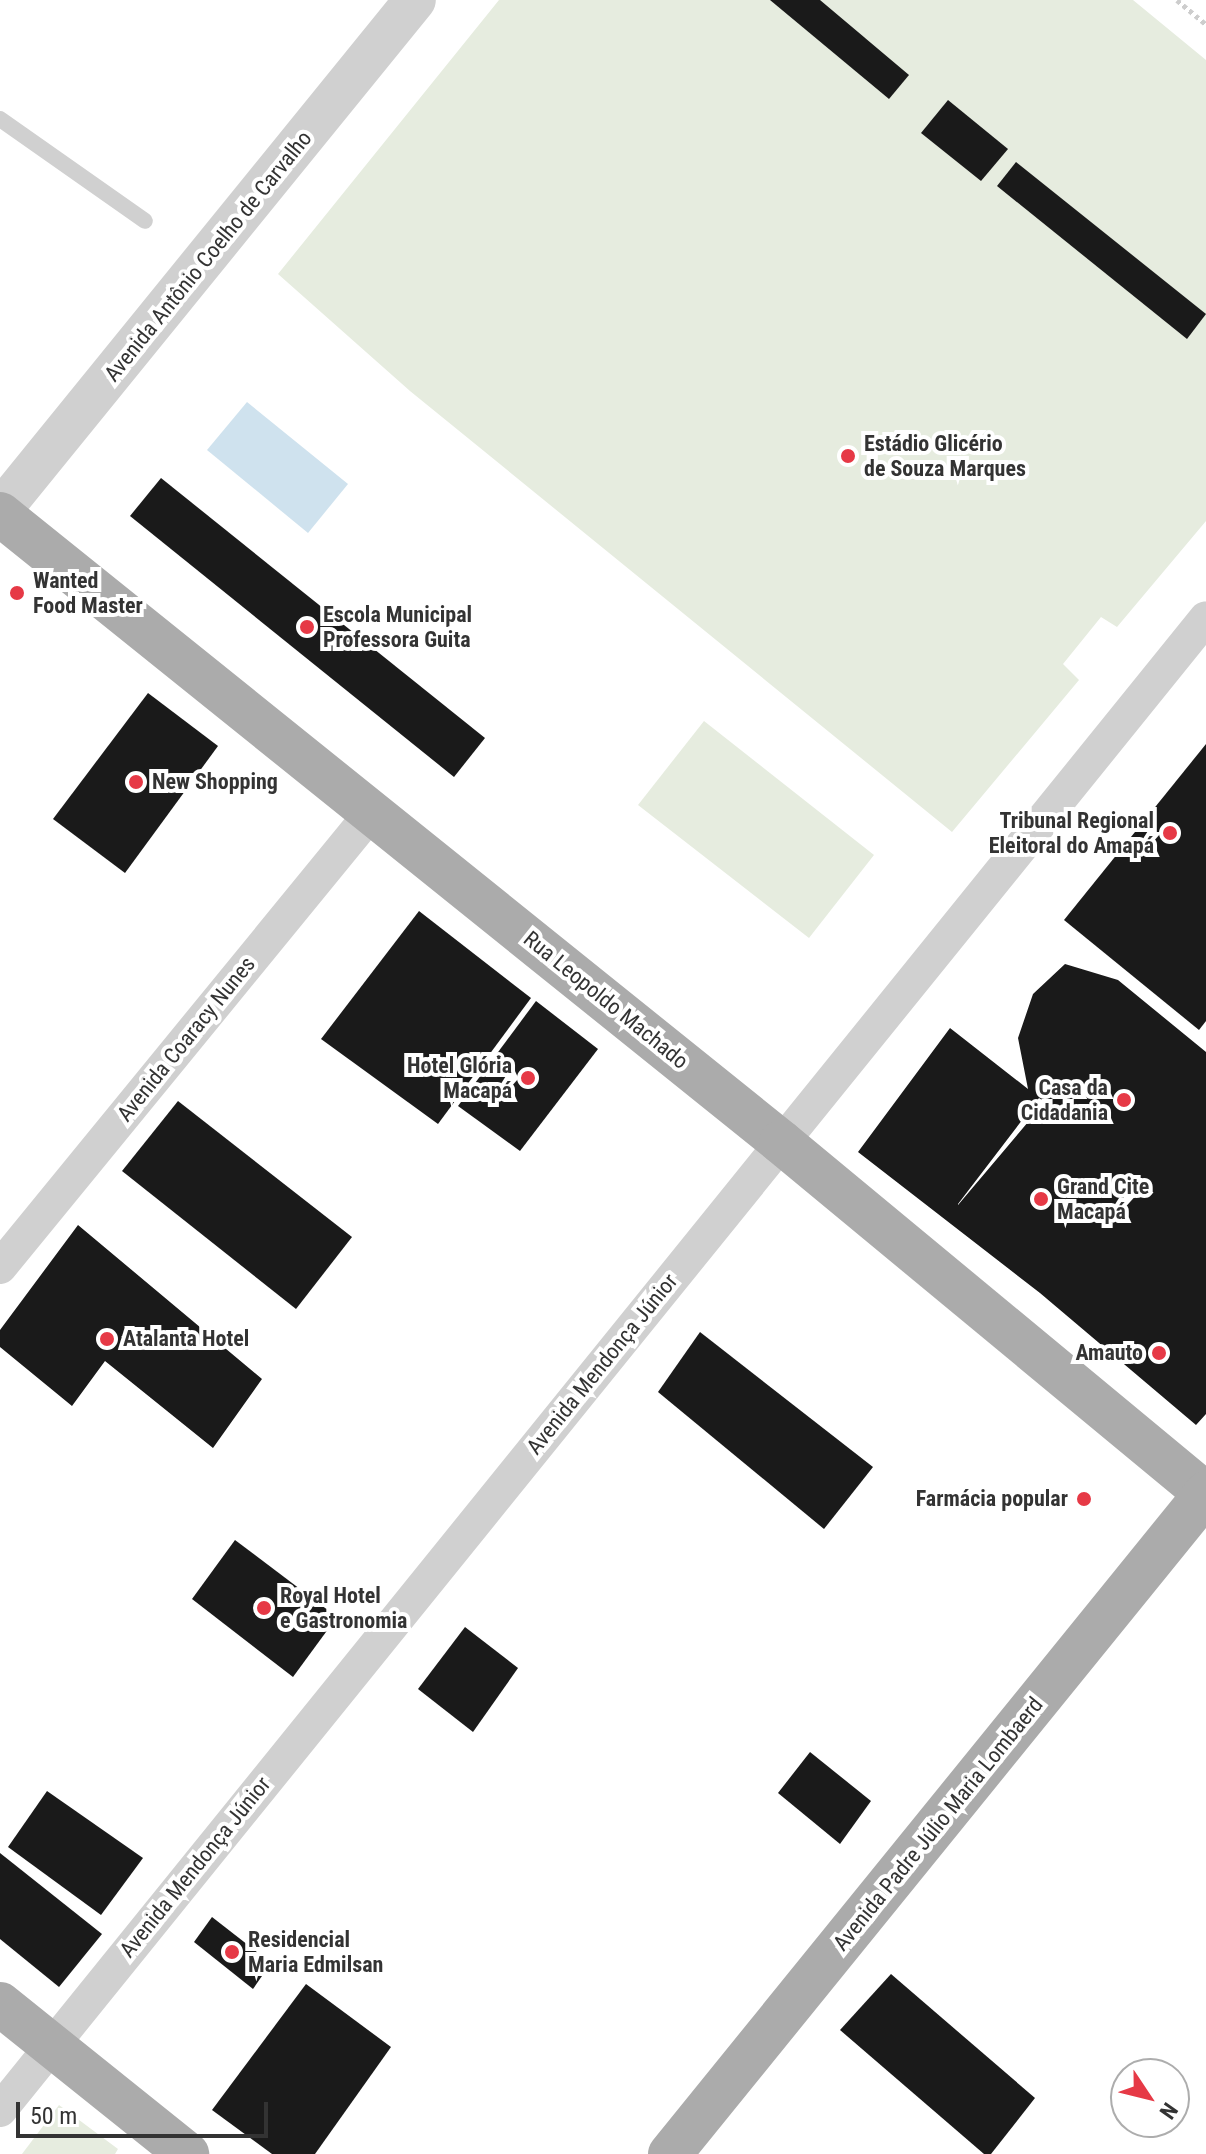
<!DOCTYPE html>
<html>
<head>
<meta charset="utf-8">
<style>
	body { margin:0 }
	#map { position:relative; width:1206px; height:2154px; overflow:hidden; background:#fff; font-family:"Roboto Condensed",sans-serif }
	div>[style] { position:absolute }
	[style*='--x'] { left:calc(var(--x)*1px); top:calc(var(--y)*1px); width:calc(var(--w)*1px); rotate:calc(var(--a)*1deg) }
	.green>* { inset:0; background:#e6ecdf }
	.water>* { inset:0; background:#cfe2ee }
	.building>* { inset:0; background:#1a1a1a }
	.path>* { height:5px; margin-top:-2.5px; transform-origin:0; background:repeating-linear-gradient(90deg,#cdcdcd 0 4px,transparent 0 8px) }
	.service>* { height:16px; margin:-8px; padding:0 8px; transform-origin:8px; border-radius:8px; background:#d0d0d0 }
	.minor>* { height:34px; margin:-17px; padding:0 17px; transform-origin:17px; border-radius:17px; background:#d0d0d0 }
	.tertiary>* { height:42px; margin:-21px; padding:0 21px; transform-origin:21px; border-radius:21px; background:#d0d0d0 }
	.primary>* { height:44px; margin:-22px; padding:0 22px; transform-origin:22px; border-radius:22px; background:#ababab }
	.dots>* { width:22px; height:22px; translate:-50% -50%; box-sizing:border-box; border:4px solid #fff; border-radius:50% }
	span { translate:-50% -50%; white-space:nowrap; text-align:center; line-height:1.15; -webkit-text-stroke:8px #fff; paint-order:stroke }
	.street-label { font-size:22px; color:#333 }
	.poi-label { font-size:22px; color:#333; font-weight:700 }
	.left { translate:0 -50%; text-align:left }
	.right { translate:-100% -50%; text-align:right }
	.north { position:absolute; left:1110px; top:2058px; width:80px; height:80px; box-sizing:border-box; background:#fff; border:2px solid #adadad; border-radius:50%; rotate:125deg; font-size:22px; font-weight:700; line-height:32px; text-align:center; color:#333 }
	.north::after { content:''; display:block; margin:auto; width:28px; height:36px; background:#e63946; clip-path:polygon(50% 0,100% 100%,50% 72%,0 100%) }
	.scale { position:absolute; left:16px; top:2102px; width:252px; height:36px; box-sizing:border-box; border:4px solid #333; border-top:0; padding-left:10px; font-size:24px; line-height:28px; white-space:nowrap; color:#333; -webkit-text-stroke:6px #fff; paint-order:stroke }
</style>
</head>
<body>
<div id="map">
	<div class="green">
		<i style="clip-path:polygon(499px 0,1133px 0,1206px 60px,1206px 521px,1117px 627px,1101px 617px,1063px 664px,1079px 680px,952px 832px,410px 391px,278px 274px)"></i>
		<i style="clip-path:polygon(704px 721px,874px 855px,809px 938px,638px 805px)"></i>
		<i style="clip-path:polygon(59px 2105px,118px 2149px,115px 2154px,22px 2154px)"></i>
	</div>
	<div class="water">
		<i style="clip-path:polygon(247px 402px,348px 484px,308px 533px,207px 450px)"></i>
	</div>
	<div class="building">
		<i style="clip-path:polygon(770px 0,820px 0,909px 75px,889px 99px)"></i>
		<i style="clip-path:polygon(948px 100px,1008px 149px,981px 181px,921px 133px)"></i>
		<i style="clip-path:polygon(1016px 162px,1206px 314px,1187px 339px,997px 186px)"></i>
		<i style="clip-path:polygon(161px 478px,485px 738px,454px 777px,130px 516px)"></i>
		<i style="clip-path:polygon(148px 693px,218px 746px,125px 873px,53px 819px)"></i>
		<i style="clip-path:polygon(1206px 744px,1206px 1021px,1199px 1030px,1064px 920px)"></i>
		<i style="clip-path:polygon(419px 911px,531px 998px,438px 1124px,321px 1039px)"></i>
		<i style="clip-path:polygon(evenodd,1065px 964px,1118px 980px,1206px 1052px,1206px 1414px,1196px 1425px,1040px 1293px,858px 1152px,950px 1028px,1028px 1089px,1018px 1038px,1033px 994px,1065px 964px,1039px 1098px,1045px 1102px,958px 1205px,958px 1204px,1039px 1098px)"></i>
		<i style="clip-path:polygon(536px 1001px,598px 1049px,520px 1151px,458px 1106px)"></i>
		<i style="clip-path:polygon(178px 1101px,352px 1237px,296px 1309px,122px 1171px)"></i>
		<i style="clip-path:polygon(78px 1225px,262px 1379px,213px 1448px,105px 1361px,72px 1406px,0 1347px,0 1330px)"></i>
		<i style="clip-path:polygon(700px 1332px,873px 1467px,824px 1529px,658px 1392px)"></i>
		<i style="clip-path:polygon(235px 1540px,337px 1617px,293px 1677px,192px 1599px)"></i>
		<i style="clip-path:polygon(465px 1627px,518px 1668px,473px 1732px,418px 1689px)"></i>
		<i style="clip-path:polygon(810px 1752px,871px 1801px,840px 1844px,778px 1793px)"></i>
		<i style="clip-path:polygon(47px 1791px,143px 1858px,101px 1915px,8px 1847px)"></i>
		<i style="clip-path:polygon(0 1853px,102px 1934px,59px 1987px,0 1939px)"></i>
		<i style="clip-path:polygon(212px 1917px,271px 1963px,253px 1989px,194px 1942px)"></i>
		<i style="clip-path:polygon(891px 1974px,1035px 2098px,991px 2154px,984px 2154px,840px 2030px)"></i>
		<i style="clip-path:polygon(306px 1984px,391px 2047px,315px 2154px,272px 2154px,212px 2110px)"></i>
	</div>
	<div class="path">
		<i style="--x:1177;--y:0;--w:38;--a:40"></i>
	</div>
	<div class="service">
		<i style="--x:0;--y:119;--w:177;--a:35.1"></i>
	</div>
	<div class="minor">
		<i style="--x:0;--y:1267;--w:589;--a:-50.72"></i>
		<i style="--x:0;--y:2110;--w:1918;--a:-51.05"></i>
	</div>
	<div class="tertiary">
		<i style="--x:0;--y:511;--w:658;--a:-50.92"></i>
	</div>
	<div class="primary">
		<i style="--x:0;--y:514;--w:1002;--a:38.8"></i>
		<i style="--x:781;--y:1142;--w:552;--a:39.63"></i>
		<i style="--x:0;--y:2004;--w:240;--a:38.7"></i>
		<i style="--x:670;--y:2154;--w:851;--a:-50.96"></i>
	</div>
	<div class="dots">
		<i style="left:848px;top:456px;background:#e63946"></i>
		<i style="left:17px;top:593px;background:#e63946"></i>
		<i style="left:307px;top:627px;background:#e63946"></i>
		<i style="left:136px;top:782px;background:#e63946"></i>
		<i style="left:1170px;top:833px;background:#e63946"></i>
		<i style="left:528px;top:1078px;background:#e63946"></i>
		<i style="left:1124px;top:1100px;background:#e63946"></i>
		<i style="left:1041px;top:1199px;background:#e63946"></i>
		<i style="left:107px;top:1339px;background:#e63946"></i>
		<i style="left:1159px;top:1353px;background:#e63946"></i>
		<i style="left:1084px;top:1499px;background:#e63946"></i>
		<i style="left:264px;top:1608px;background:#e63946"></i>
		<i style="left:232px;top:1952px;background:#e63946"></i>
	</div>
	<div class="street-label">
		<span style="left:208px;top:256px;rotate:-51deg">Avenida Antônio Coelho de Carvalho</span>
		<span style="left:606px;top:1000px;rotate:39deg">Rua Leopoldo Machado</span>
		<span style="left:186px;top:1039px;rotate:-51deg">Avenida Coaracy Nunes</span>
		<span style="left:602px;top:1364px;rotate:-51deg">Avenida Mendonça Júnior</span>
		<span style="left:938px;top:1824px;rotate:-51deg">Avenida Padre Júlio Maria Lombaerd</span>
		<span style="left:195px;top:1867px;rotate:-51deg">Avenida Mendonça Júnior</span>
	</div>
	<div class="poi-label">
		<span class="left" style="left:864px;top:456px">Estádio Glicério<br>de Souza Marques</span>
		<span class="left" style="left:33px;top:593px">Wanted<br>Food Master</span>
		<span class="left" style="left:323px;top:627px">Escola Municipal<br>Professora Guita</span>
		<span class="left" style="left:152px;top:782px">New Shopping</span>
		<span class="right" style="left:1154px;top:833px">Tribunal Regional<br>Eleitoral do Amapá</span>
		<span class="right" style="left:512px;top:1078px">Hotel Glória<br>Macapá</span>
		<span class="right" style="left:1108px;top:1100px">Casa da<br>Cidadania</span>
		<span class="left" style="left:1057px;top:1199px">Grand Cite<br>Macapá</span>
		<span class="left" style="left:123px;top:1339px">Atalanta Hotel</span>
		<span class="right" style="left:1143px;top:1353px">Amauto</span>
		<span class="right" style="left:1068px;top:1499px">Farmácia popular</span>
		<span class="left" style="left:280px;top:1608px">Royal Hotel<br>e Gastronomia</span>
		<span class="left" style="left:248px;top:1952px">Residencial<br>Maria Edmilsan</span>
	</div>
	<div class="north">N</div>
	<div class="scale">50 m</div>
</div>
</body>
</html>
